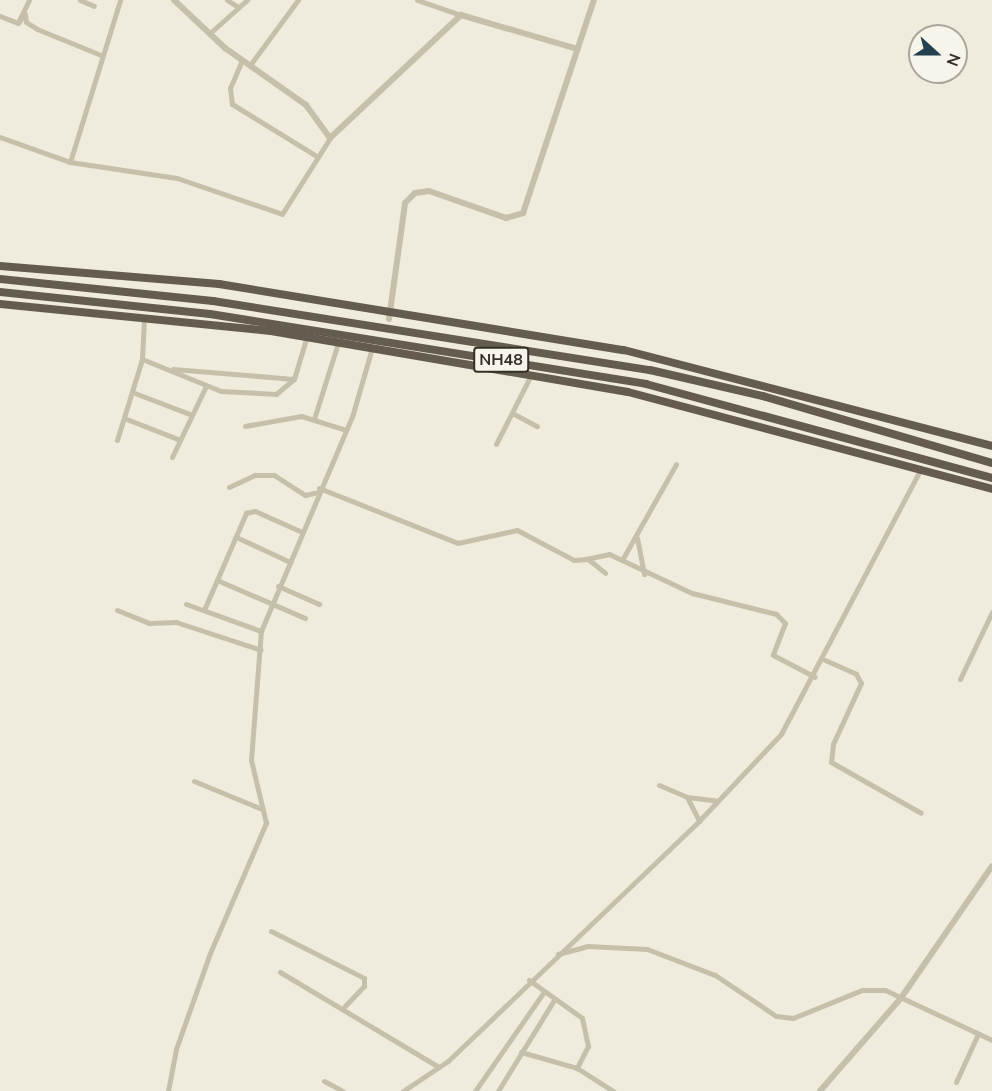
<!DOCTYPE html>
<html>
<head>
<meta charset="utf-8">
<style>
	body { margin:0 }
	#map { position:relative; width:992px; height:1091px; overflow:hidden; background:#efecdd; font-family:"Nunito Sans",sans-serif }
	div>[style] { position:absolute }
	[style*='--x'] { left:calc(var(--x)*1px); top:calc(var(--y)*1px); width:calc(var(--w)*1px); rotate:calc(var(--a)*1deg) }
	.minor>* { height:5px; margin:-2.5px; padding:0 2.5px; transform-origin:2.5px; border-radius:2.5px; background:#c6c0aa }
	.tertiary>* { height:6px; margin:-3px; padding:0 3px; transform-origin:3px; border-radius:3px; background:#c6c0aa }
	.trunk>* { height:8px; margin:-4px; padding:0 4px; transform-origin:4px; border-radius:4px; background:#645c4e }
	span { translate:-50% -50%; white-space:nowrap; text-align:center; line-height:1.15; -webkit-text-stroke:4.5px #f7f5e9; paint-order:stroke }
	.shield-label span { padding:2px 4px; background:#f7f5e9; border:2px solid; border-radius:4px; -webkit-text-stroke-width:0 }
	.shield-label { font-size:16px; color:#343029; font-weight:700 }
	.north { position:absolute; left:908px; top:24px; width:60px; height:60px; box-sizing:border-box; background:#f7f5e9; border:2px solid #a9a69c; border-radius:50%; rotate:111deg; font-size:16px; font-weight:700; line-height:24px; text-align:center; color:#343029 }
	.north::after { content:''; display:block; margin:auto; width:21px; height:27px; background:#234051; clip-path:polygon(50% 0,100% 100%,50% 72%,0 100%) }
</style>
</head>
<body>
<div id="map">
	<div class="minor">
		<i style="--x:29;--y:0;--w:25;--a:116"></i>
		<i style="--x:18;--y:23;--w:11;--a:-52"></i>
		<i style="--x:25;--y:14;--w:8;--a:83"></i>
		<i style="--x:26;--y:22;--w:13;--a:32"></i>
		<i style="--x:37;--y:29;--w:69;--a:22.1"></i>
		<i style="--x:80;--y:0;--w:15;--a:23"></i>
		<i style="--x:227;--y:0;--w:13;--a:32"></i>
		<i style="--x:417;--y:0;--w:46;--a:18.8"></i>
		<i style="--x:0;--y:16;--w:19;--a:21"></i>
		<i style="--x:210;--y:33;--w:50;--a:-41.7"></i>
		<i style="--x:242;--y:60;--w:30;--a:113"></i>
		<i style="--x:230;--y:88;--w:16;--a:83"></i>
		<i style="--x:232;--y:104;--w:97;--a:31.6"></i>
		<i style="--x:250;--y:65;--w:81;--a:-53.6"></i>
		<i style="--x:0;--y:137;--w:74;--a:19.7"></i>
		<i style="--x:70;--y:162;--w:108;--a:8.5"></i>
		<i style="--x:177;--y:178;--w:111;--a:18.9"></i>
		<i style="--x:282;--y:214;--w:90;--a:-57.7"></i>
		<i style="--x:70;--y:162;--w:170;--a:-72.8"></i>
		<i style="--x:142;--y:359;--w:85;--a:22.1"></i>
		<i style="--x:221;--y:391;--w:55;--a:3.1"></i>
		<i style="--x:276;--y:394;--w:23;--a:-40"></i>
		<i style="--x:294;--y:379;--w:42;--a:-73.3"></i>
		<i style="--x:173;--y:369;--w:121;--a:4.7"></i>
		<i style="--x:132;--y:392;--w:64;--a:21"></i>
		<i style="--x:514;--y:414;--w:26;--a:28"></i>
		<i style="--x:124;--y:418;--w:60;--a:21.4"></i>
		<i style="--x:314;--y:419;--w:77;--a:-72.5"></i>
		<i style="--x:245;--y:426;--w:57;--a:-10.1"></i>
		<i style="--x:301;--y:416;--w:47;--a:17.3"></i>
		<i style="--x:117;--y:440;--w:85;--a:-72.8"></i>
		<i style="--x:142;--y:359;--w:41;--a:-87.2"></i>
		<i style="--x:496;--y:444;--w:73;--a:-63.1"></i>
		<i style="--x:172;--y:457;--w:79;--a:-64.4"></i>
		<i style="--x:229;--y:487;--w:29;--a:-25"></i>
		<i style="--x:255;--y:475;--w:19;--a:0"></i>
		<i style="--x:274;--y:475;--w:37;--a:33"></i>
		<i style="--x:305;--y:495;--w:13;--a:-13"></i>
		<i style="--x:319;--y:488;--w:149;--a:21.6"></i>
		<i style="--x:458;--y:543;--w:60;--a:-12.4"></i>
		<i style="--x:517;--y:530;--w:64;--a:27.8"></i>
		<i style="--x:574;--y:560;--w:14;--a:-4"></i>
		<i style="--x:588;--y:559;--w:22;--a:39"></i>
		<i style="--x:236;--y:537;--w:60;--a:24.8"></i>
		<i style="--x:637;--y:538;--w:37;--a:79"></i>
		<i style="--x:586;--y:559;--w:24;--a:-12"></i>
		<i style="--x:609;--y:554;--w:92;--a:25.2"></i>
		<i style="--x:692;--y:593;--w:87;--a:14"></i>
		<i style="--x:776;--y:614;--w:13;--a:45"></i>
		<i style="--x:785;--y:623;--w:34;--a:111"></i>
		<i style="--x:773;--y:655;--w:47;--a:27.6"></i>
		<i style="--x:622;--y:560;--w:110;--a:-60.6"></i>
		<i style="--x:217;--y:580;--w:96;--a:23.4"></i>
		<i style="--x:278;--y:586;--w:45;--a:23.7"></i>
		<i style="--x:186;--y:604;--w:80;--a:19.8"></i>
		<i style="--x:117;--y:610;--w:35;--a:22"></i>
		<i style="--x:149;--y:623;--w:27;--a:-2"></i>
		<i style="--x:176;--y:622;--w:89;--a:18.2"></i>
		<i style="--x:204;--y:610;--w:106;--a:-66.6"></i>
		<i style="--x:246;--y:513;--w:9;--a:-13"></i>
		<i style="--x:255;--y:511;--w:49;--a:24"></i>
		<i style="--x:825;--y:660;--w:34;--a:24"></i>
		<i style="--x:856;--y:674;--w:10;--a:61"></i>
		<i style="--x:861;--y:683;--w:67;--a:114.7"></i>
		<i style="--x:833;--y:744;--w:18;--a:96"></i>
		<i style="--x:831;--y:762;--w:103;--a:29.5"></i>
		<i style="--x:960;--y:679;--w:74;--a:-64.5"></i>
		<i style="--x:194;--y:781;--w:74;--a:22.4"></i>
		<i style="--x:659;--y:785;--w:30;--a:23"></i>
		<i style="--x:687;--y:797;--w:31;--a:7"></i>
		<i style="--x:687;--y:797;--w:27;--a:63"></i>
		<i style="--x:271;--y:931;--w:104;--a:26.8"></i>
		<i style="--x:364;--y:978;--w:8;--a:90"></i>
		<i style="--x:364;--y:986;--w:28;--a:134"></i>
		<i style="--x:558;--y:954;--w:30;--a:-15"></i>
		<i style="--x:587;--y:946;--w:60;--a:2.9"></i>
		<i style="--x:647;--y:949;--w:73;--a:20.9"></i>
		<i style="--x:715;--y:975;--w:73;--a:33.9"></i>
		<i style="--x:776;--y:1016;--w:17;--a:7"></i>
		<i style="--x:793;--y:1018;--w:74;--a:-22.1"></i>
		<i style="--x:862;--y:990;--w:23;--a:0"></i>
		<i style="--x:885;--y:990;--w:118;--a:25"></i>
		<i style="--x:280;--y:972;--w:185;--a:30.9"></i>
		<i style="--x:529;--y:980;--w:65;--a:35.6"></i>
		<i style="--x:582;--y:1018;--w:29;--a:78"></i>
		<i style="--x:588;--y:1046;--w:25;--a:117"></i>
		<i style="--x:521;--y:1052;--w:58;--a:15.9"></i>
		<i style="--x:577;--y:1068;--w:43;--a:32.6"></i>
		<i style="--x:324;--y:1081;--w:21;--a:28"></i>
		<i style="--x:956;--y:1082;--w:53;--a:-65.4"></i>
		<i style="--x:168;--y:1091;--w:43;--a:-79.2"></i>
		<i style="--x:176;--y:1049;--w:102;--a:-70.5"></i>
		<i style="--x:210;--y:953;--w:142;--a:-66.7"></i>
		<i style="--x:266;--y:823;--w:65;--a:-103.4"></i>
		<i style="--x:251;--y:760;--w:129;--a:-85.6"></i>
		<i style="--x:261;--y:631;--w:233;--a:-67"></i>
		<i style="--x:352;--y:417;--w:69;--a:-73.9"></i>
		<i style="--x:403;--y:1091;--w:54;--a:-33.7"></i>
		<i style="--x:448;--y:1061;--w:347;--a:-43.7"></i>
		<i style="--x:699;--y:821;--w:120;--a:-46.7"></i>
		<i style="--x:781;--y:734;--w:300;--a:-62.2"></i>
		<i style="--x:475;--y:1091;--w:119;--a:-55.2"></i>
		<i style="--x:498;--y:1091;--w:107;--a:-58.4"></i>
	</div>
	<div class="tertiary">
		<i style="--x:174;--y:0;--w:70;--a:43.3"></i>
		<i style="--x:225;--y:48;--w:99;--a:35.1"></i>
		<i style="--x:306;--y:105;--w:41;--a:54"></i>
		<i style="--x:330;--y:138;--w:180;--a:-43.2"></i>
		<i style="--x:461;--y:15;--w:121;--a:16.3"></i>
		<i style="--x:389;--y:319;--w:117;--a:-82.1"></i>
		<i style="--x:405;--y:203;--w:14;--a:-45"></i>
		<i style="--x:415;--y:193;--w:14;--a:-8"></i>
		<i style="--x:429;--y:191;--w:82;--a:19.3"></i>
		<i style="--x:506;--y:218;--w:18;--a:-16"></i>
		<i style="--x:523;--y:213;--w:225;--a:-71.6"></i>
		<i style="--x:820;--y:1091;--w:123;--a:-48.9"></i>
		<i style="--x:901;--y:998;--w:160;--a:-55.4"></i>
	</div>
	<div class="trunk">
		<i style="--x:0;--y:266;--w:220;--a:4.7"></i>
		<i style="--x:219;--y:284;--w:410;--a:9.3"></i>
		<i style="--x:624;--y:350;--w:380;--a:14.6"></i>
		<i style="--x:0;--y:279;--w:214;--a:5.9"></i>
		<i style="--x:213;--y:301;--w:442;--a:9"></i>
		<i style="--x:650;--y:370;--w:116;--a:13"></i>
		<i style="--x:763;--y:396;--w:239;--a:16.3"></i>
		<i style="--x:0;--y:292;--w:211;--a:6"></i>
		<i style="--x:210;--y:314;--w:442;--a:9.1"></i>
		<i style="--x:646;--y:384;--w:359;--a:15.2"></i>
		<i style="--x:0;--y:304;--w:272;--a:5.7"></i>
		<i style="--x:271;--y:331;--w:362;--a:9.7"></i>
		<i style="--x:628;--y:392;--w:377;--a:14.9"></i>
	</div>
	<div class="shield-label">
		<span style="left:501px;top:360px">NH48</span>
	</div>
	<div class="north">N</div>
</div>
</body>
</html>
